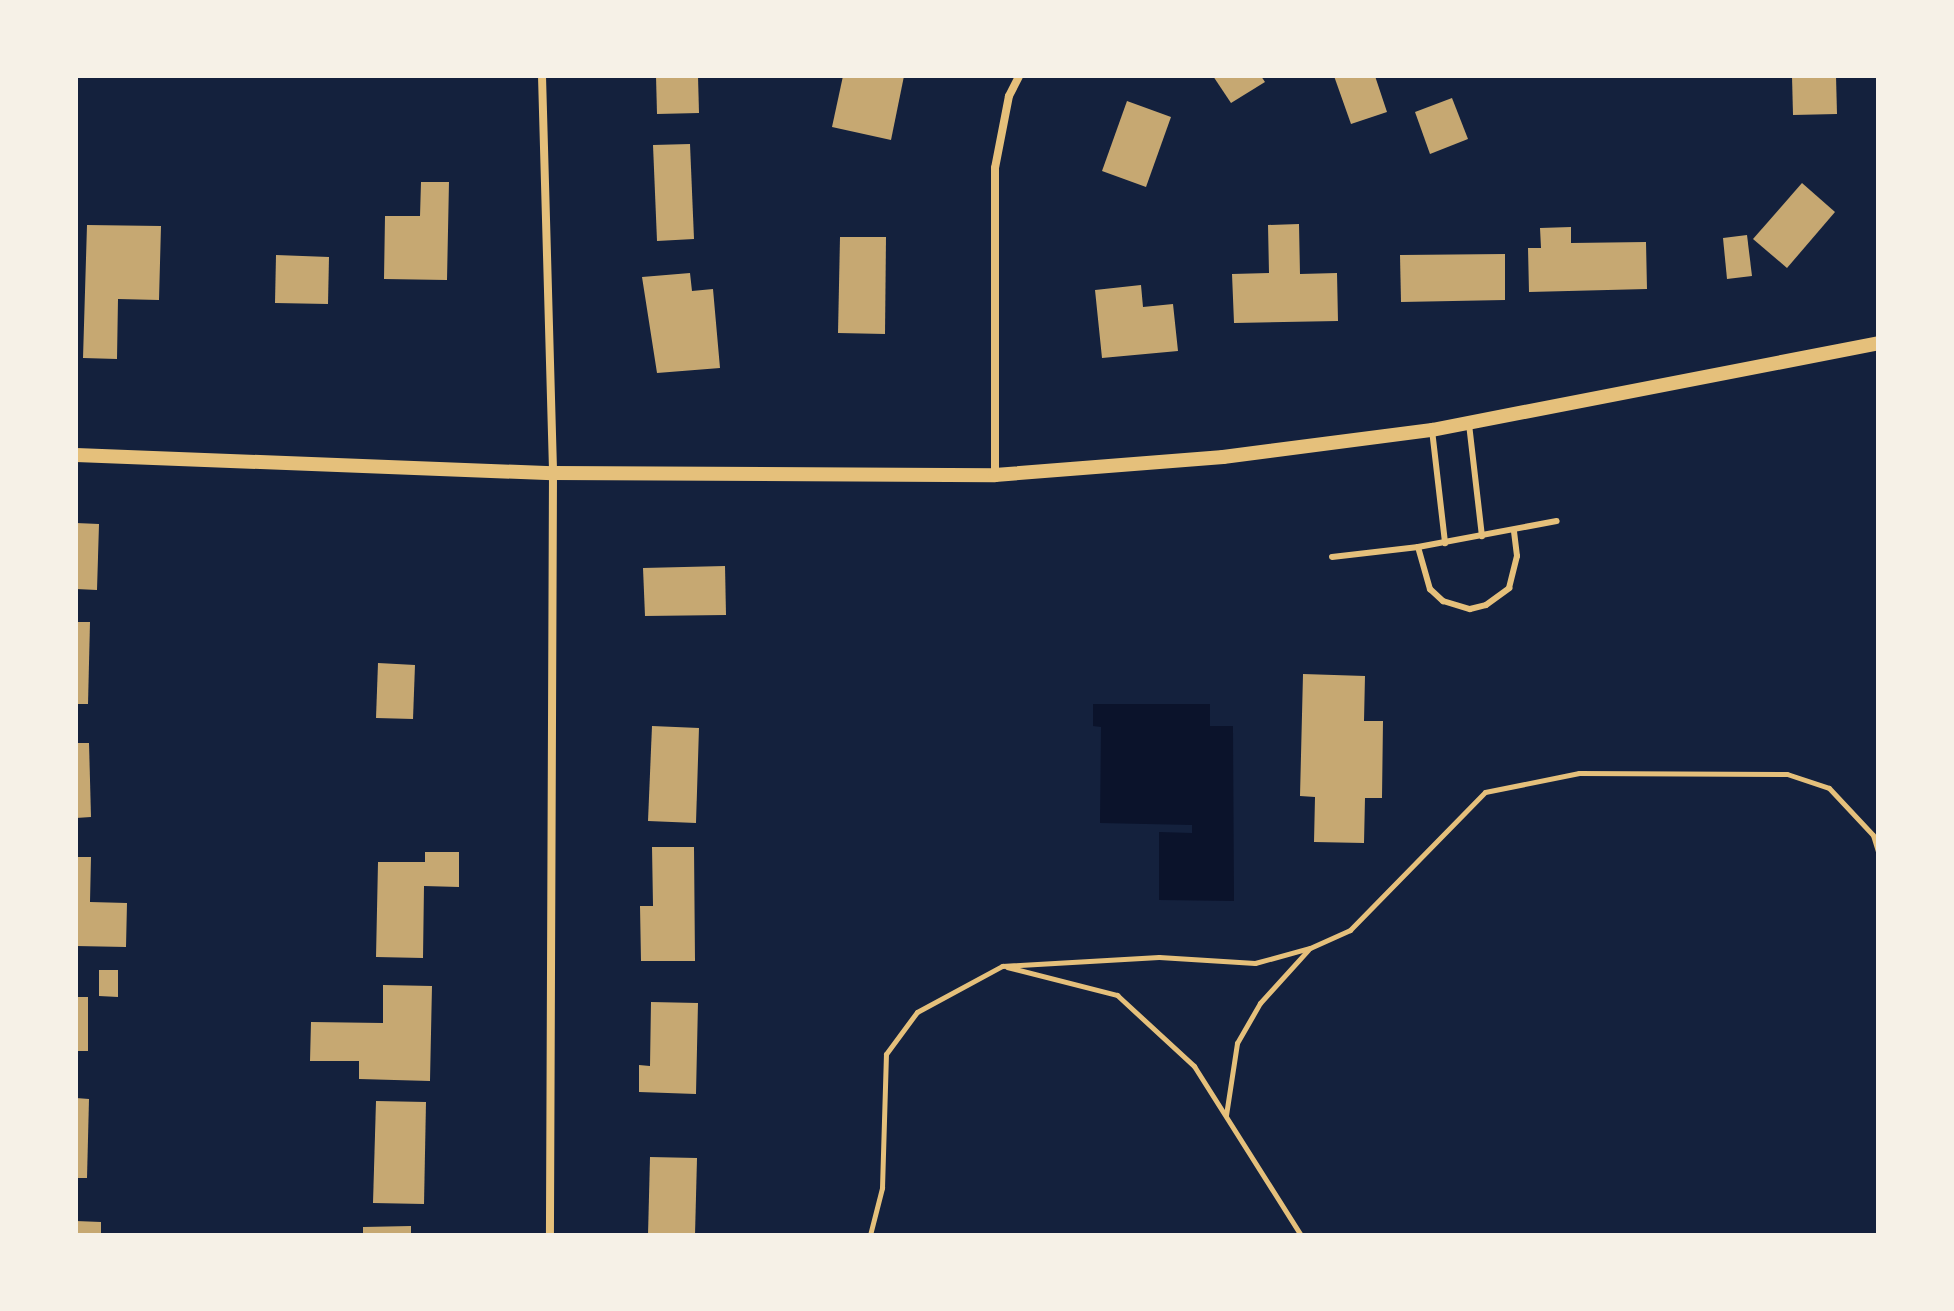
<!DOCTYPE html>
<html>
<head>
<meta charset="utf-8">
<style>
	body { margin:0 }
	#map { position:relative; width:1954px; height:1311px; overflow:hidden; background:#14213d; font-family:Raleway,sans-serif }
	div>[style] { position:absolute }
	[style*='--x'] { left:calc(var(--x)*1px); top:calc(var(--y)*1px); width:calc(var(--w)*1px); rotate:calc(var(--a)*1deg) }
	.water>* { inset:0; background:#0b132b }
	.building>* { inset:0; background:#c6a872 }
	.path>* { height:5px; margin:-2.5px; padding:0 2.5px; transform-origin:2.5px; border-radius:2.5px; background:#e5c07b }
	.service>* { height:6px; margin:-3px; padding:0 3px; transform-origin:3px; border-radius:3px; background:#e5c07b }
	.minor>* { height:8px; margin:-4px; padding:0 4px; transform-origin:4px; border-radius:4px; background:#e5c07b }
	.tertiary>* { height:14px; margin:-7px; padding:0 7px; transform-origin:7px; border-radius:7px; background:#e5c07b }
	span { translate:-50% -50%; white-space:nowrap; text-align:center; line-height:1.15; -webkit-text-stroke:6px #f6f1e7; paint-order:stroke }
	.frame { position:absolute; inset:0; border:78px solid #f6f1e7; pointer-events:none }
</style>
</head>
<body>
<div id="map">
	<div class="water">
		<i style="clip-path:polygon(1093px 704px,1210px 704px,1210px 726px,1233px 726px,1234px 901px,1159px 900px,1159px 832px,1192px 833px,1192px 825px,1100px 823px,1101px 727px,1093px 726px)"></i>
	</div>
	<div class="building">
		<i style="clip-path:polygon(656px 76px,698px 76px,699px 113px,657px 114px)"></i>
		<i style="clip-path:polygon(843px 76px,904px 76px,891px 140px,832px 127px)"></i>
		<i style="clip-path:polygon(1213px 76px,1261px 76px,1265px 82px,1231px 103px)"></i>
		<i style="clip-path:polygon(1334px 76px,1375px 76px,1387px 112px,1351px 124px)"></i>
		<i style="clip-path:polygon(1792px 76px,1836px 76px,1837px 114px,1793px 115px)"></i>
		<i style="clip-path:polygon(1452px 98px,1468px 139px,1430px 154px,1415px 112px)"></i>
		<i style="clip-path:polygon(1127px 101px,1171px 117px,1146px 187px,1102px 171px)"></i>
		<i style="clip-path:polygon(690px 144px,694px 239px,657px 241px,653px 145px)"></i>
		<i style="clip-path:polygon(421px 182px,449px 182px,447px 280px,384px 279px,385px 216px,420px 216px)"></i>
		<i style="clip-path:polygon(1802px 183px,1835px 212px,1787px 268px,1753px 239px)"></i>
		<i style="clip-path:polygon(1299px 224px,1300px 274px,1337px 273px,1338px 321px,1234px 323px,1232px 274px,1269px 273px,1268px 225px)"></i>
		<i style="clip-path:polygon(87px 225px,161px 226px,159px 300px,118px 299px,117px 359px,83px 358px)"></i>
		<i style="clip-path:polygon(1571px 227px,1571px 243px,1646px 242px,1647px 289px,1529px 292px,1528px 248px,1541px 248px,1540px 228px)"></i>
		<i style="clip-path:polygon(1747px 235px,1752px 276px,1727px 279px,1723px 238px)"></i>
		<i style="clip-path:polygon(840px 237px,886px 237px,885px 334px,838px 333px)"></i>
		<i style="clip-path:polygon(1505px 254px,1505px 300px,1401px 302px,1400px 255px)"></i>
		<i style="clip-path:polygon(276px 255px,329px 257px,328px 304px,275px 303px)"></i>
		<i style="clip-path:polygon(690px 273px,692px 291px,713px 289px,720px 368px,657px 373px,642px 277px)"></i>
		<i style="clip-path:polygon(1141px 285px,1143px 307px,1173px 304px,1178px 351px,1102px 358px,1095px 290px)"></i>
		<i style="clip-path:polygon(76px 523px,99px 524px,97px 590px,76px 589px)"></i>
		<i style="clip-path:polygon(725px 566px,726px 615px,645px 616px,643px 568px)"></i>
		<i style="clip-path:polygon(76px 622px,90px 622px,88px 704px,76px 704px)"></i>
		<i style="clip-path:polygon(378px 663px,415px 665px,413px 719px,376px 718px)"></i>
		<i style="clip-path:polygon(1303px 674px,1365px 676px,1364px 721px,1383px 721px,1382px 798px,1365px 798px,1364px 843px,1314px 842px,1315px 797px,1300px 796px)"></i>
		<i style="clip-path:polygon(652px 726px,699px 728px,696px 823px,648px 821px)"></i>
		<i style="clip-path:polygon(76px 743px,89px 743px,91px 817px,76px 818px)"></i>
		<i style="clip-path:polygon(652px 847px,694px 847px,695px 961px,641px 961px,640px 906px,653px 906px)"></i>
		<i style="clip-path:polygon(425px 852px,459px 852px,459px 887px,424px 886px,423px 958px,376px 957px,378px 862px,425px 862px)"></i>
		<i style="clip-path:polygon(76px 857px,91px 857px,90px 902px,127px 903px,126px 947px,76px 946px)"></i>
		<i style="clip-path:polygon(99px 970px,118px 970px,118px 997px,99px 996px)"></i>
		<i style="clip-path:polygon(383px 985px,432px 986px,430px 1081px,359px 1079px,359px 1061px,310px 1061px,311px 1022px,383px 1023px)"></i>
		<i style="clip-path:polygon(76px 997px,88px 997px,88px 1051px,76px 1051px)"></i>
		<i style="clip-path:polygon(651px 1002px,698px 1003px,696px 1094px,639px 1092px,639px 1065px,650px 1066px)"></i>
		<i style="clip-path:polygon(76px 1098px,89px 1099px,87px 1178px,76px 1178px)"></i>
		<i style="clip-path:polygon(376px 1101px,426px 1102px,424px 1204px,373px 1203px)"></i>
		<i style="clip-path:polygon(650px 1157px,697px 1158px,695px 1235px,648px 1235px)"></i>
		<i style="clip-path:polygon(76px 1221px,101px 1222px,101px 1235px,76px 1235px)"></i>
		<i style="clip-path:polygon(411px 1226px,411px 1235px,363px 1235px,363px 1227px)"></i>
	</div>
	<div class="path">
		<i style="--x:1007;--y:967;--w:114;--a:14.3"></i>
		<i style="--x:1117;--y:995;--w:105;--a:42.7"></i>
		<i style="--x:1194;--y:1066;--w:200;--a:57.7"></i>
		<i style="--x:1226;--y:1115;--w:73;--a:-81.3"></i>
		<i style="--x:1237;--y:1043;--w:46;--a:-60.1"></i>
		<i style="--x:1260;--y:1003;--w:72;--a:-47.8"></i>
		<i style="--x:870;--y:1235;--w:49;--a:-75.7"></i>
		<i style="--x:882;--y:1188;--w:134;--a:-88.3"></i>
		<i style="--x:886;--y:1054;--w:52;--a:-53.6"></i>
		<i style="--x:917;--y:1012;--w:97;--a:-28.4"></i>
		<i style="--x:1002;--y:966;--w:157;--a:-3.3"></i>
		<i style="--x:1159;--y:957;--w:96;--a:3.6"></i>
		<i style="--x:1255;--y:963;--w:57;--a:-15.3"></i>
		<i style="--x:1310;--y:948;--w:44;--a:-24.2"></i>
		<i style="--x:1350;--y:930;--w:193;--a:-45.6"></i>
		<i style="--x:1485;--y:792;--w:96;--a:-11.4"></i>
		<i style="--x:1579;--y:773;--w:208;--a:0.3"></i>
		<i style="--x:1787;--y:774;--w:44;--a:18.4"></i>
		<i style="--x:1829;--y:788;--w:64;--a:46.9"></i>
		<i style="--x:1873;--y:835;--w:17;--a:73"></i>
	</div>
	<div class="service">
		<i style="--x:1469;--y:424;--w:113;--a:83.4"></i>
		<i style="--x:1432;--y:430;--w:114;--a:83.4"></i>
		<i style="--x:1418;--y:547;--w:44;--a:74.1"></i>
		<i style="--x:1430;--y:589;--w:18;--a:43"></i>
		<i style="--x:1443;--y:601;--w:28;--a:17"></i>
		<i style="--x:1470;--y:609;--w:16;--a:-14"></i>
		<i style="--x:1486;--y:605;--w:29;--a:-36"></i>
		<i style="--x:1509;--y:588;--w:33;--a:-76"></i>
		<i style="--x:1517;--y:556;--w:25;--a:-97"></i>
		<i style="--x:1332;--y:557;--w:87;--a:-6.6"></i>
		<i style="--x:1418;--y:547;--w:141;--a:-10.6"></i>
	</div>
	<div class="minor">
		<i style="--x:542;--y:76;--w:397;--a:88.4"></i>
		<i style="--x:553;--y:473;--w:762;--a:90.23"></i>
		<i style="--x:995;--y:475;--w:307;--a:-90"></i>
		<i style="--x:995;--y:168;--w:73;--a:-79"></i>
		<i style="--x:1009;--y:96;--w:22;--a:-63"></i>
	</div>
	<div class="tertiary">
		<i style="--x:76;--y:455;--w:477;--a:2.2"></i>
		<i style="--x:553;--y:473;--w:442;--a:0.3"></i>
		<i style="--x:995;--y:475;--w:229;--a:-4.5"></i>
		<i style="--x:1223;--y:457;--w:211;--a:-7.4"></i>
		<i style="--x:1432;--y:430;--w:454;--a:-11"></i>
	</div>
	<div class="frame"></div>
</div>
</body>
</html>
